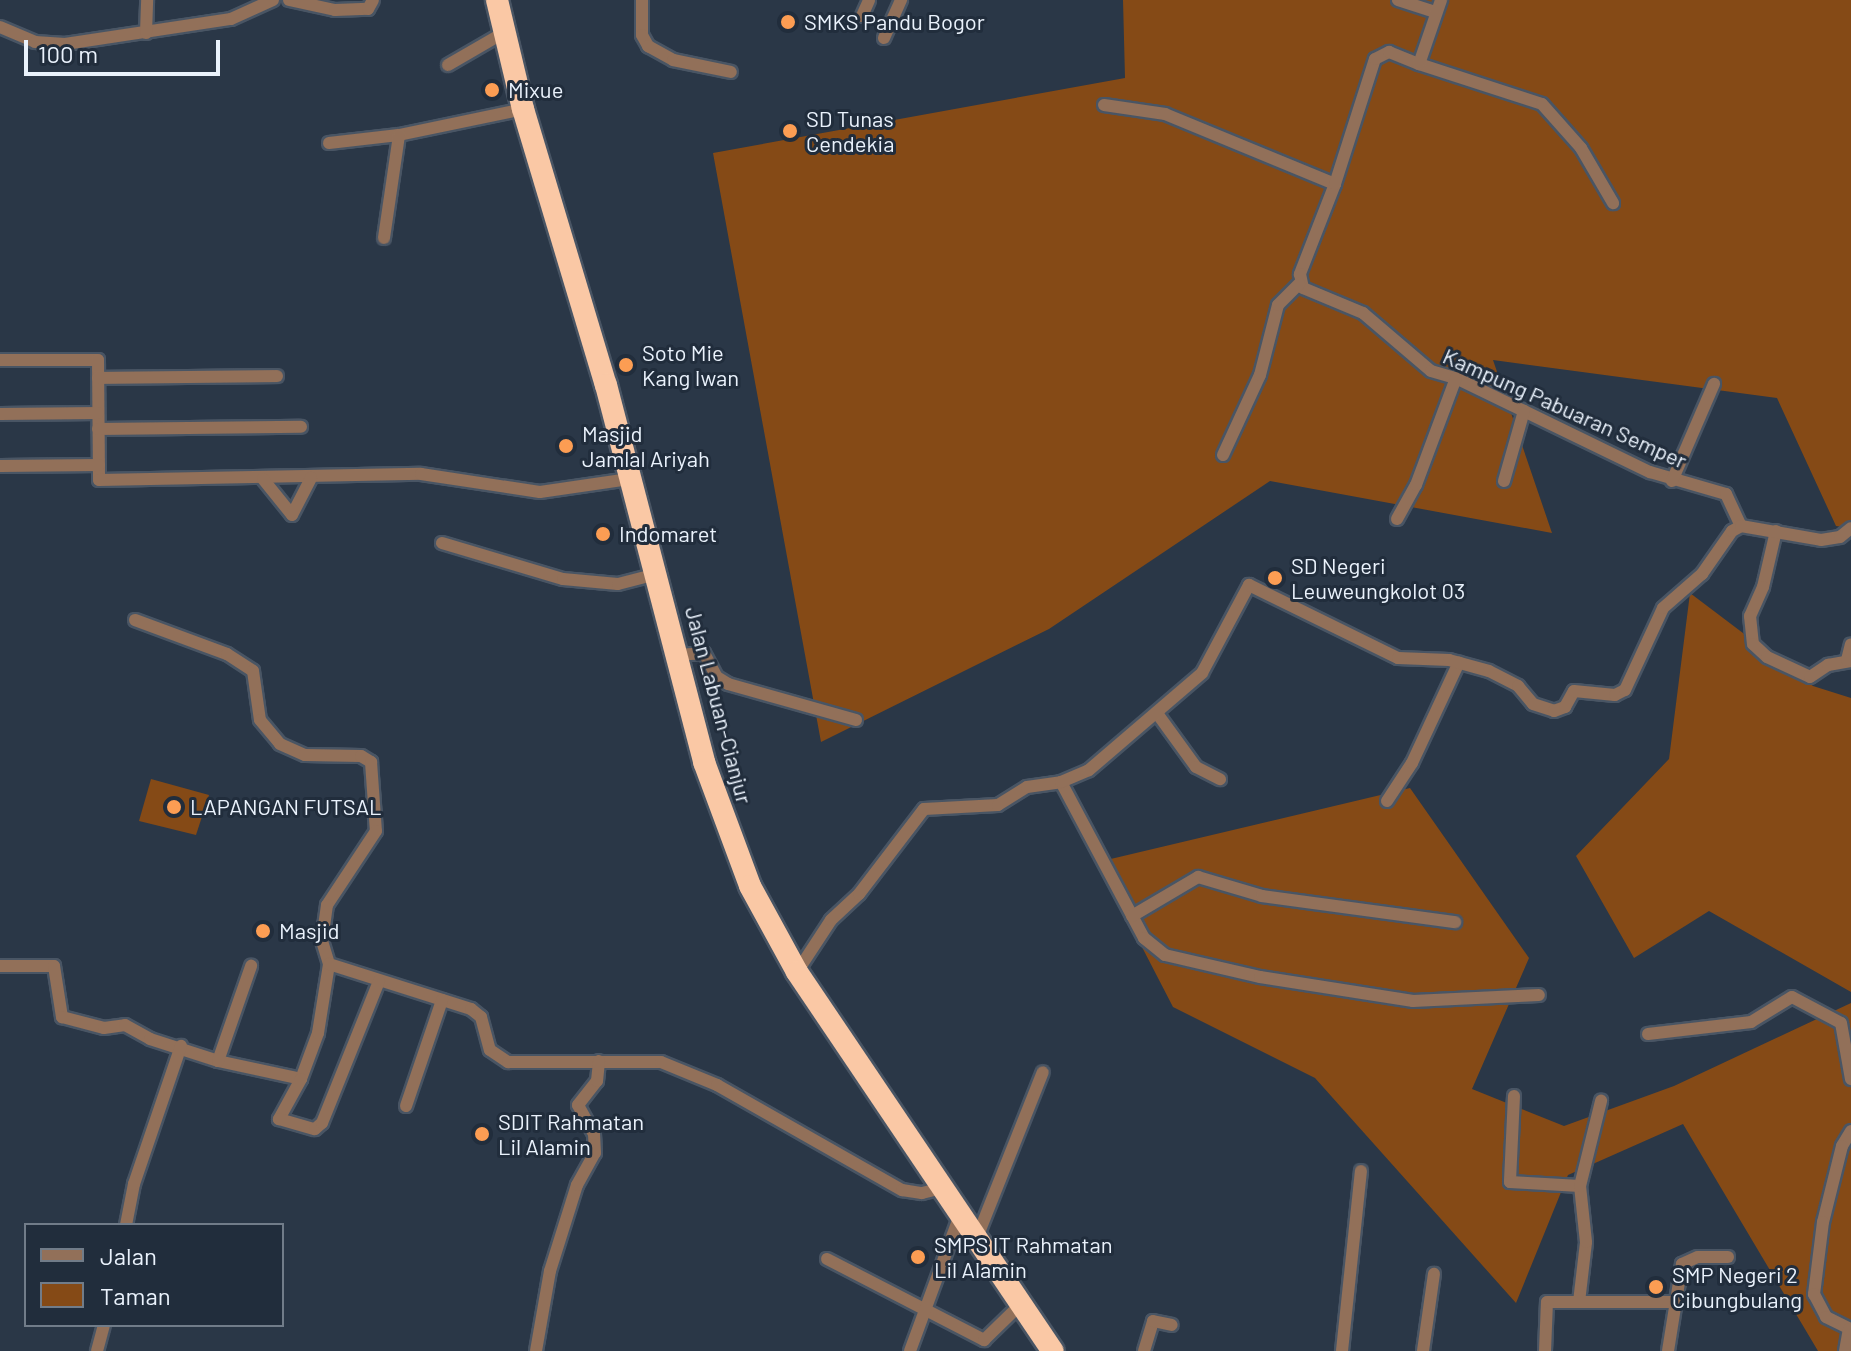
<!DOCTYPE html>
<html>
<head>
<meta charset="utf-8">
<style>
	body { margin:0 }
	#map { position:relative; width:1851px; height:1351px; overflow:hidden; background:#2a3747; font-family:Barlow,sans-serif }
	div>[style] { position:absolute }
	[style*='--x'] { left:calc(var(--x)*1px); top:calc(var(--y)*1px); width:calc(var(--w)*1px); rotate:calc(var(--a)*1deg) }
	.green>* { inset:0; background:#854a16 }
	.roads { filter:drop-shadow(2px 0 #495564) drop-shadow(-2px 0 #495564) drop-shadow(0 2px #495564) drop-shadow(0 -2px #495564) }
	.street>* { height:12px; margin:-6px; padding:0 6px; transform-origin:6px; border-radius:6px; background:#927059 }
	.highway>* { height:22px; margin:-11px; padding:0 11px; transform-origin:11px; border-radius:11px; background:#fac8a5 }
	.dots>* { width:22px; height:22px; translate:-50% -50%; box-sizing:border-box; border:4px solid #212d3c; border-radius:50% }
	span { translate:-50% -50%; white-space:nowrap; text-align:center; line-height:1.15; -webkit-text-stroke:6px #212d3c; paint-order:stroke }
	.poi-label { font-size:22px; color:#eaf2fc }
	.left { translate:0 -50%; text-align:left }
	.street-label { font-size:22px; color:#eaf2fc }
	.legend { position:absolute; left:24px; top:1223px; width:260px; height:104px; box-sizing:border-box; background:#212d3c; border:2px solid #717c89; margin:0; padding:10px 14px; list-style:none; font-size:24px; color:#eaf2fc }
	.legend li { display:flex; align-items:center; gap:16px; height:40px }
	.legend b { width:40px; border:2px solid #717c89 }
	.scale { position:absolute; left:24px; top:40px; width:196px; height:36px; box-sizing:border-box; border:4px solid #eaf2fc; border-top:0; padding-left:10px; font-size:24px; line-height:28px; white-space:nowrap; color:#eaf2fc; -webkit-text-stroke:6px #212d3c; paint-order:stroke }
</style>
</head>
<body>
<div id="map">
	<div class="green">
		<i style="clip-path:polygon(1123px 0,1851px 0,1851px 528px,1836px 526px,1777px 398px,1493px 360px,1552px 533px,1270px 481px,1049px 629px,821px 742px,713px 153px,1125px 78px)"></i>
		<i style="clip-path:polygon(1690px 593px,1813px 686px,1851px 698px,1851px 992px,1709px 911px,1634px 958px,1576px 856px,1669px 759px)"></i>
		<i style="clip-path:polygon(151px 779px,209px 795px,196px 835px,139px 821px)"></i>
		<i style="clip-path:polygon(1410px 788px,1529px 958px,1472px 1089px,1564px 1126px,1674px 1086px,1851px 1003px,1851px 1351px,1818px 1351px,1683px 1124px,1568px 1175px,1516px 1303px,1315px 1078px,1173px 1007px,1098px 862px)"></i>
	</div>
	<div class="roads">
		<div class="street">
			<i style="--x:289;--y:0;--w:47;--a:12.3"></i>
			<i style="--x:335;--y:10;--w:33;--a:-2"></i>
			<i style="--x:368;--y:9;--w:10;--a:-61"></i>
			<i style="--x:642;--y:0;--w:35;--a:90"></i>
			<i style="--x:642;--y:35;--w:13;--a:61"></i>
			<i style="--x:648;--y:46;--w:29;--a:29"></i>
			<i style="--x:673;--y:60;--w:59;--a:11.7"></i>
			<i style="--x:1398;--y:0;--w:39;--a:18"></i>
			<i style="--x:862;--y:16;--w:17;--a:-66"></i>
			<i style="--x:0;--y:27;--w:38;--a:23"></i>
			<i style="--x:35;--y:42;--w:30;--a:4"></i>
			<i style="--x:65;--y:44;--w:168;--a:-8.6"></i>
			<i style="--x:231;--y:19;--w:46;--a:-24.3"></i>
			<i style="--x:146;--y:33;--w:33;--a:-88"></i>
			<i style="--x:884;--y:38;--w:42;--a:-65.9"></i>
			<i style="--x:1419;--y:64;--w:129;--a:18"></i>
			<i style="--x:1542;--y:104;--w:59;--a:48.4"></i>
			<i style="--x:1581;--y:148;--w:64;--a:59.8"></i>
			<i style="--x:448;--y:65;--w:66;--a:-30.1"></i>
			<i style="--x:1104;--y:105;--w:62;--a:8.4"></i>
			<i style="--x:1165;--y:114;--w:184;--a:22.4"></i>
			<i style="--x:1335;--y:184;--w:97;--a:111.3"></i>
			<i style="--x:1300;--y:274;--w:14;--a:78"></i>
			<i style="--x:1303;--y:288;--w:65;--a:22.6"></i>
			<i style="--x:1363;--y:313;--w:89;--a:40.5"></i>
			<i style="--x:1431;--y:371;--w:26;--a:16"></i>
			<i style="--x:1456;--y:378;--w:216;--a:25.9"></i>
			<i style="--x:1650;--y:472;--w:79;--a:16.1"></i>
			<i style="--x:1726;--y:494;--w:35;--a:65"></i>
			<i style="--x:329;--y:143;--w:70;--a:-6.5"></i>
			<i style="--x:399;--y:135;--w:127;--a:-11.8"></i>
			<i style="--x:1335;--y:184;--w:131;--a:-72.3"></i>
			<i style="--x:1375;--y:59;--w:16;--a:-27"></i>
			<i style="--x:1389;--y:52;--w:32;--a:22"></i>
			<i style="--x:1419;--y:64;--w:68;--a:-71"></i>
			<i style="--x:384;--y:238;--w:104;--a:-81.7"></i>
			<i style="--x:0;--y:360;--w:98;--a:0"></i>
			<i style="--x:98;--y:360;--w:120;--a:89.5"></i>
			<i style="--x:99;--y:480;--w:322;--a:-1.1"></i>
			<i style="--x:421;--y:474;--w:120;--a:8.6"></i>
			<i style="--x:540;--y:492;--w:90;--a:-8.3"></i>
			<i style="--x:98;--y:378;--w:179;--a:-0.6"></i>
			<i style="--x:0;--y:414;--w:98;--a:-0.6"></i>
			<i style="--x:98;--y:429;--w:203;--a:-0.6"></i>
			<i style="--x:1223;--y:455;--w:88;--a:-65.2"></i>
			<i style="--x:1260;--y:375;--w:72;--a:-75.6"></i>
			<i style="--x:1278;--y:305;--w:30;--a:-45"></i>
			<i style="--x:0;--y:466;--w:99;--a:-0.6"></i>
			<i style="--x:263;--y:479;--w:46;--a:51.1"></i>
			<i style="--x:292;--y:515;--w:42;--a:-62.8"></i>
			<i style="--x:1504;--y:481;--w:73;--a:-74.1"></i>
			<i style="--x:1672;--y:481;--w:106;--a:-66.6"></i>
			<i style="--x:1397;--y:519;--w:39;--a:-61"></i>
			<i style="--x:1416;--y:485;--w:114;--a:-69.5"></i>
			<i style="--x:1776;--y:531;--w:57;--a:103.1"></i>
			<i style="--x:1763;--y:587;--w:32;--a:114"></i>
			<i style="--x:1750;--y:616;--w:28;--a:84"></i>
			<i style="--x:1753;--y:644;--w:19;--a:43"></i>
			<i style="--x:1767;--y:657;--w:47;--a:24.9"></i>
			<i style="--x:1810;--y:677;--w:22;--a:-34"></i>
			<i style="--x:1828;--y:665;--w:23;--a:-10"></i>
			<i style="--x:442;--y:543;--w:126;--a:16.6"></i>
			<i style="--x:563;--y:579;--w:55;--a:5.2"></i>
			<i style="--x:618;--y:584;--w:40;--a:-14.4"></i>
			<i style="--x:135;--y:620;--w:98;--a:20.3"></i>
			<i style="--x:227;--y:654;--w:31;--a:33"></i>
			<i style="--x:253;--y:671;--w:49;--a:81.9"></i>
			<i style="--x:260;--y:720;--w:31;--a:50"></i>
			<i style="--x:280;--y:744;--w:27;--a:24"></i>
			<i style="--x:305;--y:755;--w:56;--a:1"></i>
			<i style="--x:361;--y:756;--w:12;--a:31"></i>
			<i style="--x:371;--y:762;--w:69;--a:85.9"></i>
			<i style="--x:376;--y:831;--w:89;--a:123.5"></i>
			<i style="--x:327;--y:905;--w:36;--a:98"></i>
			<i style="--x:322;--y:941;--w:24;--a:73"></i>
			<i style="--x:677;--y:655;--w:27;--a:-4"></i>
			<i style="--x:704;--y:653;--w:27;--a:62"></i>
			<i style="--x:717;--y:677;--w:13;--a:32"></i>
			<i style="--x:728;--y:684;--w:133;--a:15.7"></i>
			<i style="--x:1847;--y:660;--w:16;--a:-76"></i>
			<i style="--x:1159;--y:716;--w:63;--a:54"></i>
			<i style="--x:1196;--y:767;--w:27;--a:27"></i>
			<i style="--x:1061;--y:782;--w:177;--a:62"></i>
			<i style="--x:1144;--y:938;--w:27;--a:39"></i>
			<i style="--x:1165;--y:955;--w:98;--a:13"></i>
			<i style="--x:1260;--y:977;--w:155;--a:8.9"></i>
			<i style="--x:1413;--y:1001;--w:126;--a:-2.7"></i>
			<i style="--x:1387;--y:801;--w:45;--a:-56.7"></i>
			<i style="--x:1412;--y:763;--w:111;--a:-65"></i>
			<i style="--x:1132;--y:916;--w:77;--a:-30.6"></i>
			<i style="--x:1198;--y:877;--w:67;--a:16.5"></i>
			<i style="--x:1262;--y:896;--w:195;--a:7.7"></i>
			<i style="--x:0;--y:966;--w:54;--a:0"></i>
			<i style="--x:54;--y:966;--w:52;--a:81.1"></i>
			<i style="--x:62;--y:1017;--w:43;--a:14.7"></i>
			<i style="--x:104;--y:1028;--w:21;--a:-8"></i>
			<i style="--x:125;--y:1025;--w:29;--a:29"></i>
			<i style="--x:150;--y:1039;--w:71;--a:17.9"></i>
			<i style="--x:218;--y:1061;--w:85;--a:12.2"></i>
			<i style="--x:301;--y:1079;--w:49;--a:-69.7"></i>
			<i style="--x:318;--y:1033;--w:70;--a:-80.9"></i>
			<i style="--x:329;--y:964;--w:149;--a:17.6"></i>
			<i style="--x:471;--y:1009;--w:13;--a:39"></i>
			<i style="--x:481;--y:1017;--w:34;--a:75"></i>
			<i style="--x:490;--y:1050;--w:22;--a:34"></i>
			<i style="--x:508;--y:1062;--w:153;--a:0"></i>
			<i style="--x:661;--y:1062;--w:61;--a:22.3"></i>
			<i style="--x:717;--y:1085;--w:213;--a:29.6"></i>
			<i style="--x:902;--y:1190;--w:20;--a:9"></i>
			<i style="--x:922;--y:1193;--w:25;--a:-14"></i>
			<i style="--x:797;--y:972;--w:62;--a:-56.8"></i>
			<i style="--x:831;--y:920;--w:38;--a:-43"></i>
			<i style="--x:859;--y:894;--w:107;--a:-52.6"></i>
			<i style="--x:924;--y:809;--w:74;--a:-3.1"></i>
			<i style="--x:998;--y:805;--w:34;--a:-32"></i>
			<i style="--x:1027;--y:787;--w:34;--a:-8"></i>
			<i style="--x:1061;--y:782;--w:30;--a:-23"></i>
			<i style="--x:1089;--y:770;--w:149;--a:-40.6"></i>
			<i style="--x:1202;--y:673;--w:100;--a:-61.9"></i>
			<i style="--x:1249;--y:585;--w:166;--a:26.1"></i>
			<i style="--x:1398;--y:658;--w:51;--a:2.2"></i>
			<i style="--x:1449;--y:660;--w:41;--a:15.4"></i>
			<i style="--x:1489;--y:671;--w:33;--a:27"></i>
			<i style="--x:1518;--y:686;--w:23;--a:50"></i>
			<i style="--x:1533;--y:704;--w:22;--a:18"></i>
			<i style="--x:1554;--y:711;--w:12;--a:-20"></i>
			<i style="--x:1565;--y:707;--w:18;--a:-61"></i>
			<i style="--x:1574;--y:691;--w:41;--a:5.6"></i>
			<i style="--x:1615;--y:695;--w:11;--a:-27"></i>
			<i style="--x:1625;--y:690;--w:90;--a:-65.1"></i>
			<i style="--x:1663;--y:608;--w:52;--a:-41.1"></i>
			<i style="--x:1702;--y:574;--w:52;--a:-55.1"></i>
			<i style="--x:1732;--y:531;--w:10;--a:-29"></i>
			<i style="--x:1741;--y:526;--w:81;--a:9.9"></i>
			<i style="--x:1821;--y:540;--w:19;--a:-9"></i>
			<i style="--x:1840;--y:537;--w:14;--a:-39"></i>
			<i style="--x:1648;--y:1034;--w:104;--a:-6.6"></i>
			<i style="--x:1751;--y:1022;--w:48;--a:-31.4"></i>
			<i style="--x:1792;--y:997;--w:55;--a:28"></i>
			<i style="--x:1841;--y:1023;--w:57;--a:79.9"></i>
			<i style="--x:218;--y:1061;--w:101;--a:-70.8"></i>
			<i style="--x:301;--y:1079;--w:46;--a:118.8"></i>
			<i style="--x:279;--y:1119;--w:37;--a:16"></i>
			<i style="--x:315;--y:1129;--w:9;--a:-41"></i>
			<i style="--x:322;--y:1123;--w:153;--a:-68.1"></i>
			<i style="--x:1514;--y:1096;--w:86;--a:92.7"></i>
			<i style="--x:1510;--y:1182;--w:70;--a:3.3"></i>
			<i style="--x:406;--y:1106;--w:112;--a:-71.2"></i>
			<i style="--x:1851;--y:1131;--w:17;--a:121"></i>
			<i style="--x:1842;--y:1146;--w:78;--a:104"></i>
			<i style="--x:1823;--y:1222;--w:73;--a:97.1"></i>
			<i style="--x:1814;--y:1294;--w:26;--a:62"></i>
			<i style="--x:1826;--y:1317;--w:28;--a:26"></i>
			<i style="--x:126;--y:1225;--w:42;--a:-79"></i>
			<i style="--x:134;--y:1184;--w:146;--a:-71.2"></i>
			<i style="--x:978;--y:1235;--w:175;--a:-68.3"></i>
			<i style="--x:827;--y:1259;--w:177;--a:27.3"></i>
			<i style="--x:984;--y:1340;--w:53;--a:-44.2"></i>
			<i style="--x:1579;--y:1302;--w:60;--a:-83.3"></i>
			<i style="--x:1586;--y:1242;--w:56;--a:-96.1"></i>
			<i style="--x:1580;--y:1186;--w:88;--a:-76.1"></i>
			<i style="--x:97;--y:1351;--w:27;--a:-75"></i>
			<i style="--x:536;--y:1351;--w:81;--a:-80.1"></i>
			<i style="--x:550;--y:1271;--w:90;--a:-72.6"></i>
			<i style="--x:577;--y:1185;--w:37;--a:-61"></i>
			<i style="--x:595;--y:1153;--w:19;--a:-93"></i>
			<i style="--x:594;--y:1134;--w:33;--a:-119"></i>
			<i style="--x:578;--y:1105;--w:31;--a:-52"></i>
			<i style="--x:597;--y:1081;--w:20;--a:-84"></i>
			<i style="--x:910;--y:1351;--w:145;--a:-69.8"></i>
			<i style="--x:1144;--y:1351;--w:31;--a:-73"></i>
			<i style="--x:1153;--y:1321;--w:19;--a:12"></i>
			<i style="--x:1342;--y:1351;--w:181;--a:-84"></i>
			<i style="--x:1423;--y:1351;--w:78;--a:-81.9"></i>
			<i style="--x:1545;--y:1351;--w:49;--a:-87.7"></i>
			<i style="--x:1547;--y:1302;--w:126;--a:0"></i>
			<i style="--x:1668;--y:1351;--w:88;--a:-80.9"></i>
			<i style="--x:1682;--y:1264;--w:17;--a:-24"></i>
			<i style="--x:1698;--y:1257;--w:30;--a:0"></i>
			<i style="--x:1845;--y:1351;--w:22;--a:-80"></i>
		</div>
		<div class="highway">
			<i style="--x:497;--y:0;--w:112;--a:76.6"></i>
			<i style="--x:523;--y:109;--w:288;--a:73.3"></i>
			<i style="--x:606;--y:385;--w:390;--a:75.4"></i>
			<i style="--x:704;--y:762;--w:132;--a:69.6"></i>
			<i style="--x:750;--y:886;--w:98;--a:61.3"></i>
			<i style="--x:797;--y:972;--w:457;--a:56"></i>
		</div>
	</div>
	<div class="dots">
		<i style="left:788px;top:22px;background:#fc9d53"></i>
		<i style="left:492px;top:90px;background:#fc9d53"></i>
		<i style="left:790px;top:131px;background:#fc9d53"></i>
		<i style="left:626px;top:365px;background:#fc9d53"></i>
		<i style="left:566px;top:446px;background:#fc9d53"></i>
		<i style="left:603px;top:534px;background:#fc9d53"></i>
		<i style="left:1275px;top:578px;background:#fc9d53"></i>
		<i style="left:174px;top:807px;background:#fc9d53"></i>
		<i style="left:263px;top:931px;background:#fc9d53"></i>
		<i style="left:482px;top:1134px;background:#fc9d53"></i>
		<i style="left:918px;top:1257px;background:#fc9d53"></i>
		<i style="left:1656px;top:1287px;background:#fc9d53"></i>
	</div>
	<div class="poi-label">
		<span class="left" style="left:804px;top:22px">SMKS Pandu Bogor</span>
		<span class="left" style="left:508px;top:90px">Mixue</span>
		<span class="left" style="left:806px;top:131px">SD Tunas<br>Cendekia</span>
		<span class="left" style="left:642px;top:365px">Soto Mie<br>Kang Iwan</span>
		<span class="left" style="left:582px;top:446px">Masjid<br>Jamlal Ariyah</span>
		<span class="left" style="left:619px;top:534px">Indomaret</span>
		<span class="left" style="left:1291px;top:578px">SD Negeri<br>Leuweungkolot 03</span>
		<span class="left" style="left:190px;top:807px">LAPANGAN FUTSAL</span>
		<span class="left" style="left:279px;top:931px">Masjid</span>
		<span class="left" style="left:498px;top:1134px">SDIT Rahmatan<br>Lil Alamin</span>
		<span class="left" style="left:934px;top:1257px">SMPS IT Rahmatan<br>Lil Alamin</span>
		<span class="left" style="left:1672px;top:1287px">SMP Negeri 2<br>Cibungbulang</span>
	</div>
	<div class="street-label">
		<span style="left:1565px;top:408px;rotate:24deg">Kampung Pabuaran Semper</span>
		<span style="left:719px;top:705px;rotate:75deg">Jalan Labuan-Cianjur</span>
	</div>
	<ul class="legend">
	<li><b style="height:10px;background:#927059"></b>Jalan</li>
	<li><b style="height:22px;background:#854a16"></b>Taman</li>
	</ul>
	<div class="scale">100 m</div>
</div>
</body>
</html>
